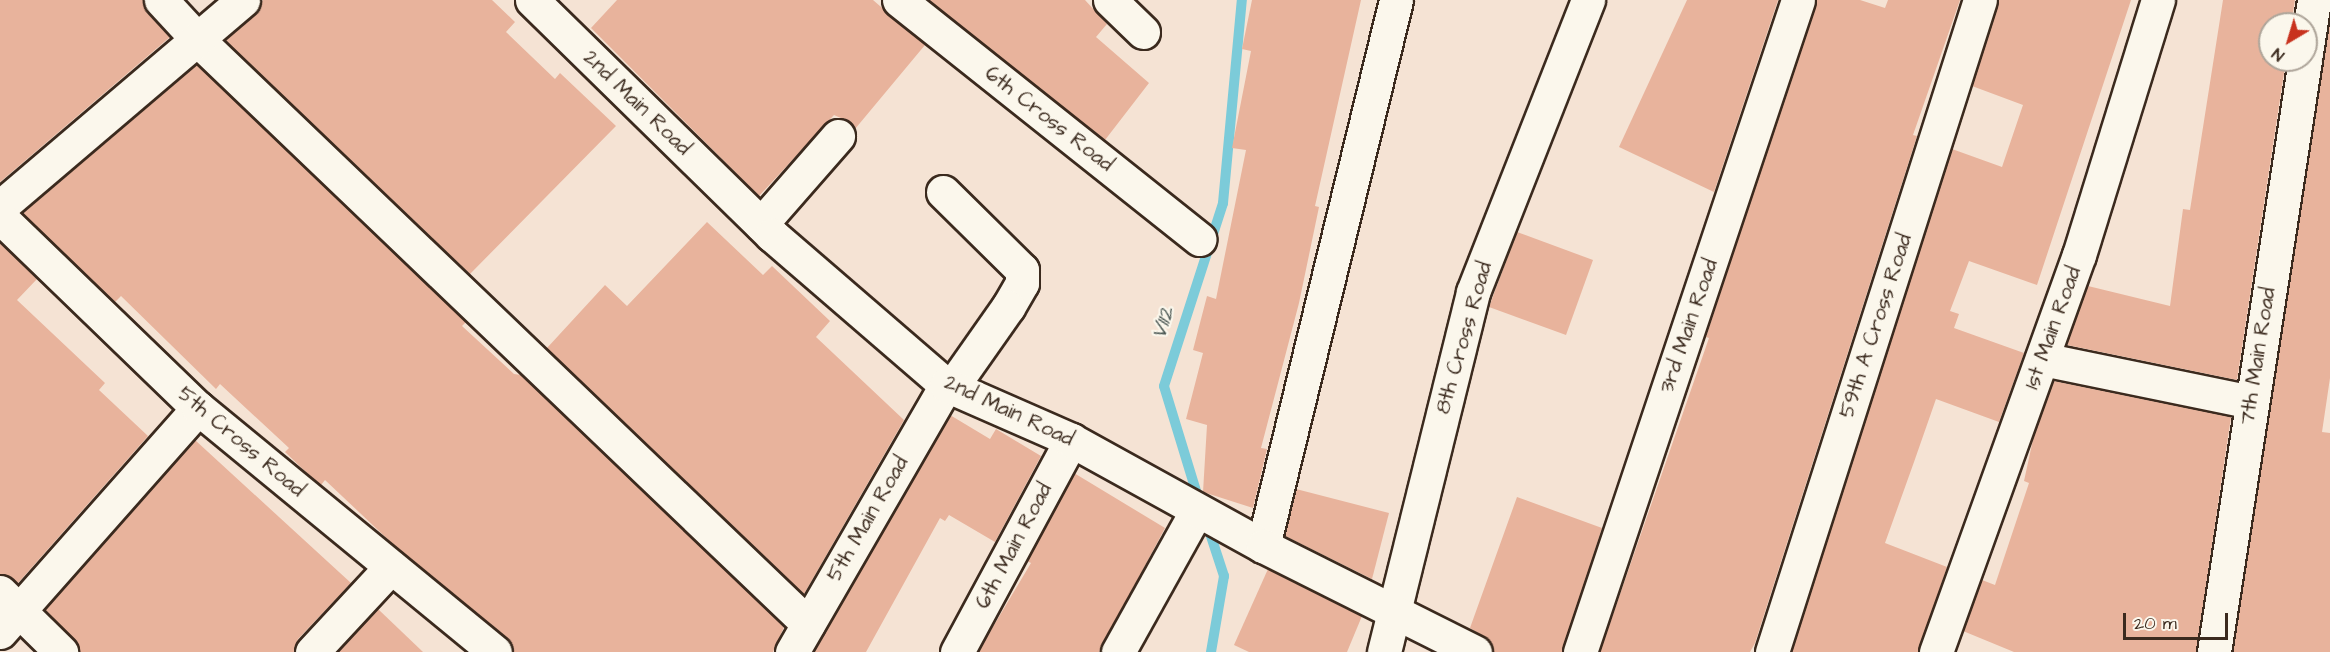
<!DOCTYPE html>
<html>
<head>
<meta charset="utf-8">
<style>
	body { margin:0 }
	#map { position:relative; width:2330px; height:652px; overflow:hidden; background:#f5e3d4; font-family:"Architects Daughter",sans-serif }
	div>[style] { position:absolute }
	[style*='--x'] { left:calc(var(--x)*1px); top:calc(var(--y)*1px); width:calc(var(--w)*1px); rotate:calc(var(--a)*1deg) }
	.stream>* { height:10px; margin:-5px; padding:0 5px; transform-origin:5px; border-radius:5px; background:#7ccbd9 }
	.building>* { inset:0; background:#e8b39c }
	.roads { filter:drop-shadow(2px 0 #3b2a1e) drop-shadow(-2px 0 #3b2a1e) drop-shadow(0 2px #3b2a1e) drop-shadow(0 -2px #3b2a1e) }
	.street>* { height:33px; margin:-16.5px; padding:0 16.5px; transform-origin:16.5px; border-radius:16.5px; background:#fbf7ec }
	.secondary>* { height:33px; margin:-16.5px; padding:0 16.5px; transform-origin:16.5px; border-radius:16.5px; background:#fbf7ec }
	span { translate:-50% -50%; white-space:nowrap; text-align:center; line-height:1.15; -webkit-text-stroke:4.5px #fbf7ec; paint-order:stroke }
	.street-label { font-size:21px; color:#3b2a1e }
	.water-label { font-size:22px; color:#4e5a56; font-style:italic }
	.north { position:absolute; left:2258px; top:12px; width:60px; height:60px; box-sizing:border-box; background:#fbf7ec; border:2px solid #aea59a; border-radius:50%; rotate:218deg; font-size:16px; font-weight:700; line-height:24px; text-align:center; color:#3b2a1e }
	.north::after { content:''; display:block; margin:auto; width:21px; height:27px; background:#c8321e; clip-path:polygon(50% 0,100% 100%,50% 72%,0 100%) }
	.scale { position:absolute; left:2123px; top:613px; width:105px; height:27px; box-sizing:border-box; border:3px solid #3b2a1e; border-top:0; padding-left:8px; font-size:18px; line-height:21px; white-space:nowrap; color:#3b2a1e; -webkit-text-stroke:4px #fbf7ec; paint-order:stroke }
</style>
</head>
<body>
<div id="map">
	<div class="stream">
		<i style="--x:1200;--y:504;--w:123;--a:-107"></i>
		<i style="--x:1164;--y:386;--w:192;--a:-72.1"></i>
		<i style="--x:1223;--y:203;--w:204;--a:-84.7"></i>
		<i style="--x:1207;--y:524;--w:55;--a:71.9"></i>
		<i style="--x:1224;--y:576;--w:77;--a:99.7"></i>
	</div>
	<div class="building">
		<i style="clip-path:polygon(0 0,143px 0,147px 13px,170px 37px,0 182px)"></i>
		<i style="clip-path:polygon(263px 0,492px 0,515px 22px,506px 32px,555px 79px,560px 73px,616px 126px,470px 274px,225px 40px,255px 14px)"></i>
		<i style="clip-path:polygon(617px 0,873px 0,925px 45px,855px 129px,850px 122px,834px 115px,759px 196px,591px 28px)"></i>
		<i style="clip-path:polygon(929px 0,1085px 0,1107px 24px,1096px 37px,1149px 83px,1105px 140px)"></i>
		<i style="clip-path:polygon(1252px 0,1361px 0,1315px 206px,1319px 207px,1299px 303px,1261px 448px,1267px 449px,1253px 508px,1203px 492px,1207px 425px,1186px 419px,1203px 353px,1193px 350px,1207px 296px,1216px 299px,1246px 150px,1232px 148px,1251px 51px,1242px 49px)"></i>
		<i style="clip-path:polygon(1687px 0,1778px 0,1714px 192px,1619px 147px)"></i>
		<i style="clip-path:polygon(1816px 0,1860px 0,1885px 8px,1888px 0,1960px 0,1913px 135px,1917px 136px,1755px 643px,1750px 652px,1600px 652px,1709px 338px,1706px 337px)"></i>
		<i style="clip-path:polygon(1998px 0,2131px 0,2037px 285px,1969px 261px,1950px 311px,1959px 314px,1954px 328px,2024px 353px,1999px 422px,1936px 399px,1914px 462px,1885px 543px,1947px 567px,1918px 652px,1792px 652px,1952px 149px,2002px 167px,2023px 105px,1972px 86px)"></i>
		<i style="clip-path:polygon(2223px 0,2295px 0,2291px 24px,2270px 24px,2270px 60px,2286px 60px,2237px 380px,2067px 345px,2088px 286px,2170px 306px,2183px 209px,2190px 210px)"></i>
		<i style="clip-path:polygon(2330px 20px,2330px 378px,2322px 432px,2330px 433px,2330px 652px,2233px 652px)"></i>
		<i style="clip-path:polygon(196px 64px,466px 322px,462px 326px,514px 374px,521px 375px,784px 627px,773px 652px,513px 652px,507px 638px,396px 547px,325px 480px,321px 485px,309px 475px,285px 452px,289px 448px,220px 384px,216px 389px,121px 296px,115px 302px,22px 213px)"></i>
		<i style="clip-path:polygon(707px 222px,763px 275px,772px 266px,830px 321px,816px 337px,904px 420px,804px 594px,547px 348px,605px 285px,627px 306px)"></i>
		<i style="clip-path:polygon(1517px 232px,1593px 260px,1566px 335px,1489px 307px)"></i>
		<i style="clip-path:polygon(0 243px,37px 279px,17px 300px,105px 383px,99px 390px,148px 436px,18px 583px,0 574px)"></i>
		<i style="clip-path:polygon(2054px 381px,2231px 417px,2196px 652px,2014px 652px,1963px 631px,1982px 580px,1995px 585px,2029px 483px,2024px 481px,2034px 435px)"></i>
		<i style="clip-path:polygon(950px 415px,990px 439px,996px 429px,1041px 456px,995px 542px,949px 515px,945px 521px,940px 518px,866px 652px,814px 652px)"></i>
		<i style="clip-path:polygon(195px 440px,351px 583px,298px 639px,294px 652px,79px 652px,74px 639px,45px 610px)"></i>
		<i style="clip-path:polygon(1074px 473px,1165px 528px,1099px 652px,978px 652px,1031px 563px,1027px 561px)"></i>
		<i style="clip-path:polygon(1296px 489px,1389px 513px,1372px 579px,1285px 536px)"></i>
		<i style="clip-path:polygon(1517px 497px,1602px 528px,1562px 652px,1494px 652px,1490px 641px,1470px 628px)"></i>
		<i style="clip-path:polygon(1268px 569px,1362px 616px,1347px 652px,1249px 652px,1234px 645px)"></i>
		<i style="clip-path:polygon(378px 609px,423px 652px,338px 652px)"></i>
	</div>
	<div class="roads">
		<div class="street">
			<i style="--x:161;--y:0;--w:56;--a:47.2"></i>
			<i style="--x:199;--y:41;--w:843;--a:43.75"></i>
			<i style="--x:899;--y:0;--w:384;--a:38.5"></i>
			<i style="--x:1110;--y:0;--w:46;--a:44.1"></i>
			<i style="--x:2306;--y:53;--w:54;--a:-81.4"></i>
			<i style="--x:943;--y:192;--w:111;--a:44.6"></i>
			<i style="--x:1022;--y:270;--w:13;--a:90"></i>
			<i style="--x:1022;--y:283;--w:28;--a:120"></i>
			<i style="--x:1008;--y:307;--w:99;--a:125.1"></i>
			<i style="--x:0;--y:207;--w:319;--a:-40.4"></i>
			<i style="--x:761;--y:224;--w:117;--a:-48.8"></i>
			<i style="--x:2042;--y:359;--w:213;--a:11.6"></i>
			<i style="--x:1263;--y:546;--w:562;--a:-76.31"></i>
			<i style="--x:0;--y:592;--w:86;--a:44.5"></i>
			<i style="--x:0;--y:632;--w:299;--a:-48.5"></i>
			<i style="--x:312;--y:652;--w:116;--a:-47.1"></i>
			<i style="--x:792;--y:652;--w:308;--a:-60"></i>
			<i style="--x:957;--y:652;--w:241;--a:-61.7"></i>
			<i style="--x:1118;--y:652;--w:162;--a:-60.9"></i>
			<i style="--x:1384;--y:652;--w:371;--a:-76.1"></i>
			<i style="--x:1473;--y:292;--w:314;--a:-68.5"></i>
			<i style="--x:1580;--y:652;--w:687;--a:-71.51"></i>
			<i style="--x:1772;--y:652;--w:684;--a:-72.31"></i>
			<i style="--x:1936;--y:652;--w:422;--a:-70.2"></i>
			<i style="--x:2079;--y:255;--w:267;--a:-72.8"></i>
			<i style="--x:2214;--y:652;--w:599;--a:-81.26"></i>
		</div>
		<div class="secondary">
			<i style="--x:532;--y:0;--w:336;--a:44.4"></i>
			<i style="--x:772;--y:235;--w:230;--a:40.8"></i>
			<i style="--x:946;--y:385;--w:137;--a:23.7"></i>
			<i style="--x:1071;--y:440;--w:219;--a:28.9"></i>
			<i style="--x:1263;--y:546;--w:237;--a:26.6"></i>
			<i style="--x:0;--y:217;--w:275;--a:44"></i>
			<i style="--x:198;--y:408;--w:384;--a:39.4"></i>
		</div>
	</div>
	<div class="street-label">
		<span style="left:637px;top:103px;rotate:44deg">2nd Main Road</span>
		<span style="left:1049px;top:119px;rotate:38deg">6th Cross Road</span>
		<span style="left:1689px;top:326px;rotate:-71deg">3rd Main Road</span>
		<span style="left:1876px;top:326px;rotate:-72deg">59th A Cross Road</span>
		<span style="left:2053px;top:328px;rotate:-70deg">1st Main Road</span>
		<span style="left:1464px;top:338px;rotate:-74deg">8th Cross Road</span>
		<span style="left:2258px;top:356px;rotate:-81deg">7th Main Road</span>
		<span style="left:1009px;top:411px;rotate:25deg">2nd Main Road</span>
		<span style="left:241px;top:442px;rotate:40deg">5th Cross Road</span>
		<span style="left:868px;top:519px;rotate:-60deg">5th Main Road</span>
		<span style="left:1014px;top:546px;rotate:-62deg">6th Main Road</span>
	</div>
	<div class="water-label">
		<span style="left:1163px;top:323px;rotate:-72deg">V112</span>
	</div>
	<div class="north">N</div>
	<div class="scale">20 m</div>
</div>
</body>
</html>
